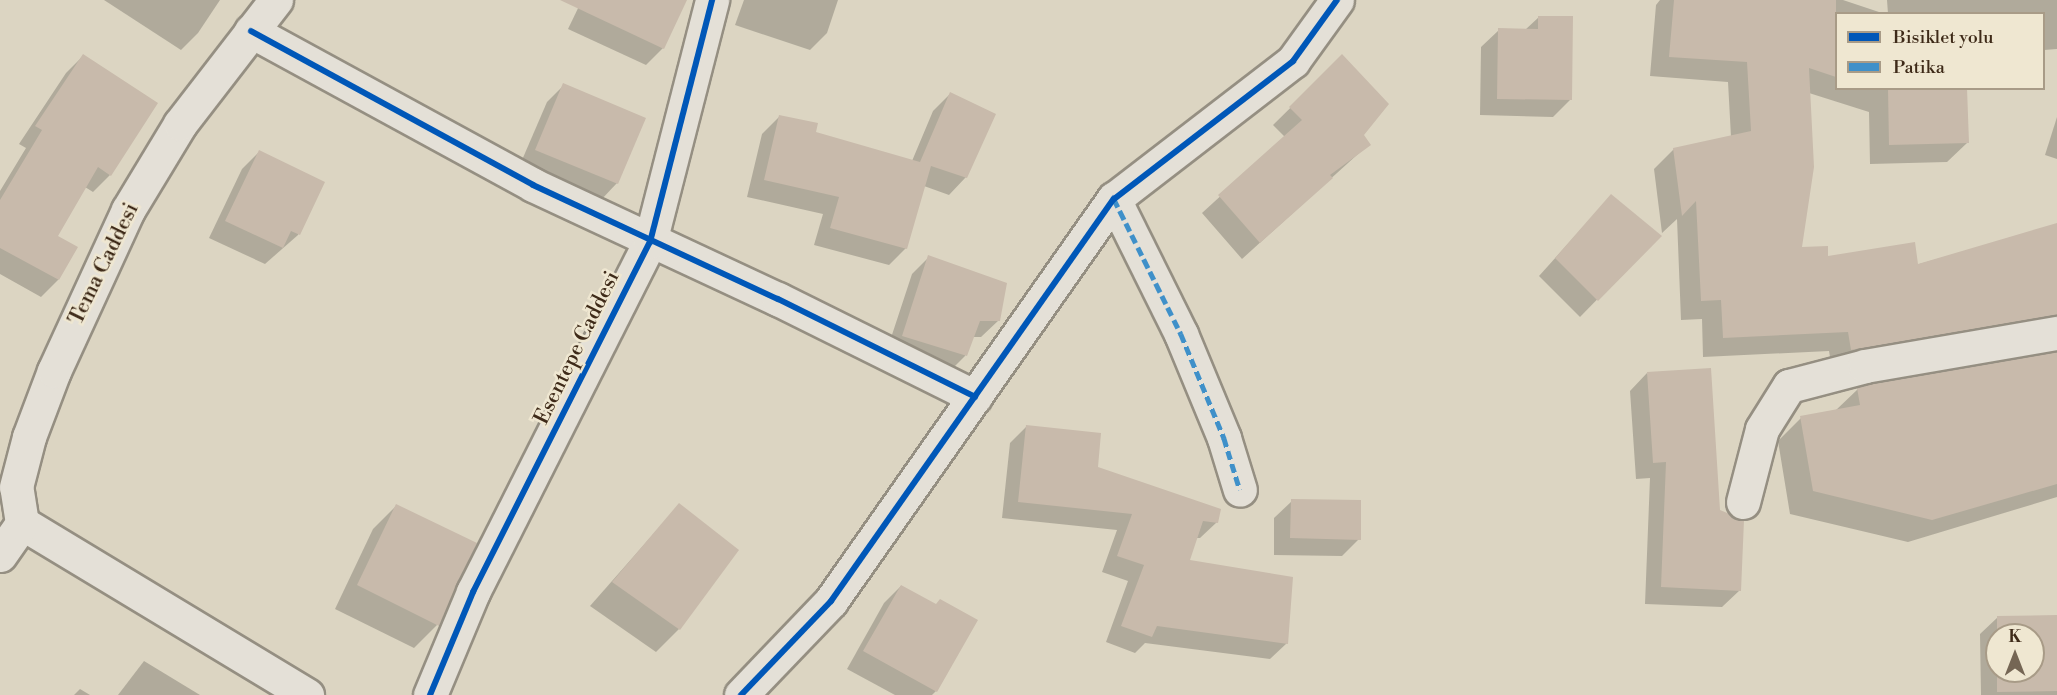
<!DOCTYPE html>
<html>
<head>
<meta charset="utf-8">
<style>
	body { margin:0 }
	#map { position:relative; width:2057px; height:695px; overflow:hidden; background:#dcd5c2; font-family:"Libre Bodoni",serif }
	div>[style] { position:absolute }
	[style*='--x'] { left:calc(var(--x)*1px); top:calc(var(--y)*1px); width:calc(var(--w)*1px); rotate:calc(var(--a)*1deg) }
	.shadow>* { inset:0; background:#0003 }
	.building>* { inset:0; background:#c8baab }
	.roads { filter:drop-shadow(2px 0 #958f82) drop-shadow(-2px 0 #958f82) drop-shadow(0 2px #958f82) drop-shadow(0 -2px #958f82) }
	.minor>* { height:33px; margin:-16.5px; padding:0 16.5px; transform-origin:16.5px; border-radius:16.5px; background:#e4e0d7 }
	.quiet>* { height:4.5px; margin-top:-2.25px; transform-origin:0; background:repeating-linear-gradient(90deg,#3f90c9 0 9px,transparent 0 13.5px) }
	.cycleway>* { height:6px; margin:-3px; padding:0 3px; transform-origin:3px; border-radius:3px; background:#0057b8 }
	span { translate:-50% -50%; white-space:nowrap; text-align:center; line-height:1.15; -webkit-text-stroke:5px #efe7d1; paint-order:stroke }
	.street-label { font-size:21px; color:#3e2a18 }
	.legend { position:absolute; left:1835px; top:12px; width:210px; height:78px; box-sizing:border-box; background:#efe7d1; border:2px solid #a89b87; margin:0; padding:8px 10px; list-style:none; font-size:18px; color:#3e2a18 }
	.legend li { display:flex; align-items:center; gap:12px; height:30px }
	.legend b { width:30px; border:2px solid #a89b87 }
	.north { position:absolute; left:1985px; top:623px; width:60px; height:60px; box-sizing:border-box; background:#efe7d1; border:2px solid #a89b87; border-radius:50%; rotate:0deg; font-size:16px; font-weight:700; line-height:24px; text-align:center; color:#3e2a18 }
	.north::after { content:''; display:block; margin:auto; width:21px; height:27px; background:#756654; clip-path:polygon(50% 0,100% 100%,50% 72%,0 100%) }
</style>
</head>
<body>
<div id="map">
	<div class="shadow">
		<i style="clip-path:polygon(104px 0,220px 0,198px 33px,181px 50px)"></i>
		<i style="clip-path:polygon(582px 0,685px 0,663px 48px,646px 65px,568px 29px)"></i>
		<i style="clip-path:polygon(744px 0,838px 0,827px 33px,810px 50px,735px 25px)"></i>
		<i style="clip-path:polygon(1660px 0,1843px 0,1885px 14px,1836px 14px,1836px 88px,1966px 88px,1967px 143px,1947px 162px,1870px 164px,1869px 112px,1809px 93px,1800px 249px,1827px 257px,1916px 265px,2057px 225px,2057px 309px,2027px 318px,2008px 338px,1832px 369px,1829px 351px,1703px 357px,1702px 319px,1681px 320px,1677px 219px,1662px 233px,1654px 169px,1674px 149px,1731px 137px,1728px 82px,1650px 76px,1656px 5px)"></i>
		<i style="clip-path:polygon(1887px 0,2057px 0,2057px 49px,2044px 50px,2044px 14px,1888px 14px)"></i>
		<i style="clip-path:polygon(1539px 17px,1570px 100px,1553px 117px,1480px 115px,1481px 47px,1499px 30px,1525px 30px)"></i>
		<i style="clip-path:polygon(83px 56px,110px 175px,93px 192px,85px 187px,55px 236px,75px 247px,58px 280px,41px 297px,0 274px,0 191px,26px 148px,19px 144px,66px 73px)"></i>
		<i style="clip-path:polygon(1342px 57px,1362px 135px,1369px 144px,1242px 259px,1202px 213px,1285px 137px,1273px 125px)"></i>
		<i style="clip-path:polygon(564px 85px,617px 183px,600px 201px,519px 167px,547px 102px)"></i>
		<i style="clip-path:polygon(950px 94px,966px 177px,949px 195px,924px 186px,906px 248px,889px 265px,814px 245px,823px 214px,747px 197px,762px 134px,779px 117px,814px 133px,912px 161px,933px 111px)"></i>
		<i style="clip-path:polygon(2057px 117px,2057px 159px,2045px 155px)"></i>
		<i style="clip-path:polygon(259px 152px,323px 183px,298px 235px,265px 264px,209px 238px,242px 169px)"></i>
		<i style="clip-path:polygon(1611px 196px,1659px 236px,1580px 317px,1539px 276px)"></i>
		<i style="clip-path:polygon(929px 257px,999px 320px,981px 337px,972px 337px,965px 356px,948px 373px,886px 353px,912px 274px)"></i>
		<i style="clip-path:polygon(2057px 368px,2057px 497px,1908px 542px,1790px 514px,1778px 441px,1801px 418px,1835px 411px,1858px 389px)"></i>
		<i style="clip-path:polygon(1647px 373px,1719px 511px,1740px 590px,1722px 607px,1645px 604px,1650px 478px,1636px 479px,1630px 391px)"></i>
		<i style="clip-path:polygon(1026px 427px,1096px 468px,1217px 522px,1200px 538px,1196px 538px,1188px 561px,1287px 643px,1270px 659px,1145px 643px,1135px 653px,1106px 642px,1128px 581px,1102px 572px,1117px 530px,1002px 518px,1010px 443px)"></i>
		<i style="clip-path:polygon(1292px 501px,1359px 539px,1342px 556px,1274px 555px,1274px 518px)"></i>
		<i style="clip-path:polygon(679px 505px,737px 550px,679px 629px,656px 652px,590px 606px)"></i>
		<i style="clip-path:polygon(396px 506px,437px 625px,414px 648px,335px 609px,373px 529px)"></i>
		<i style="clip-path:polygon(901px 586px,936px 691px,932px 695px,895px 695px,847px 669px,884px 603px)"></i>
		<i style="clip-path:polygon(evenodd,1998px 617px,2057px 617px,2057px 695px,1981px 695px,1980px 634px,1998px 617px,1997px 635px,2033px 635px,2033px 671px,1997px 671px,1997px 635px)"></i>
		<i style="clip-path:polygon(144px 661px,200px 695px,118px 695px)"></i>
		<i style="clip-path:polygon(80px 689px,90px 695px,74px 695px)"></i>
	</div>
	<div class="building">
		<i style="clip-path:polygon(560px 0,687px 0,664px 49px)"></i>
		<i style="clip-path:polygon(1674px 0,1836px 0,1836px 77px,1809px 68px,1814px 167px,1802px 247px,1828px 246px,1828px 256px,1915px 242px,1918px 264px,2057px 223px,2057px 315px,1851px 350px,1848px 332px,1723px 338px,1721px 300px,1701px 301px,1696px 201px,1682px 216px,1673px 148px,1751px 131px,1747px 62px,1669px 57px)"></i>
		<i style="clip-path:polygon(1538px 16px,1573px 16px,1572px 100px,1497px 99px,1498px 28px,1538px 29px)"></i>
		<i style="clip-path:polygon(83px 54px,158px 103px,111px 176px,98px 167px,58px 236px,78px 247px,59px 280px,0 248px,0 200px,42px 130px,35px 126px)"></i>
		<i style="clip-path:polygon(1342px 54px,1389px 104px,1364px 135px,1371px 145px,1330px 175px,1333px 178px,1260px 243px,1218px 195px,1302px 120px,1289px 107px)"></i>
		<i style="clip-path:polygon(563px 83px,646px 118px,618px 184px,535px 150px)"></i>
		<i style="clip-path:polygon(1888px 88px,1967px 88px,1969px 143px,1889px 145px)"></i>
		<i style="clip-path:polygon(950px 92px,996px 114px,967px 178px,931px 166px,907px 249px,830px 228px,839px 197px,764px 180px,779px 115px,818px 123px,816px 132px,920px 162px)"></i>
		<i style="clip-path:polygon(259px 150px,325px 182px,300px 235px,291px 231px,283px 248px,225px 221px)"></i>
		<i style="clip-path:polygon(1611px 194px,1662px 236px,1598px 301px,1555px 258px)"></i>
		<i style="clip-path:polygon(928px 255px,1007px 283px,1000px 321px,980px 321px,967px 356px,902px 336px)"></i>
		<i style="clip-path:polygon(2057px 352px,2057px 484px,1932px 520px,1813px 491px,1800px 416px,1860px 405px,1857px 388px,1869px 384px)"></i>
		<i style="clip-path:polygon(1711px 368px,1720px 510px,1744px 520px,1741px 591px,1661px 587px,1666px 462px,1653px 463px,1647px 372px)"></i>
		<i style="clip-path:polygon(1026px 425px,1101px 433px,1098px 467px,1221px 509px,1218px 523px,1203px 521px,1190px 560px,1293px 577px,1288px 644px,1157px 626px,1152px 637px,1121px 626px,1144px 565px,1117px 556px,1132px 514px,1018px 502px)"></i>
		<i style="clip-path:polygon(1291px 499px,1361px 500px,1361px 540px,1290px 538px)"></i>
		<i style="clip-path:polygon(679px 503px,739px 550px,680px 630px,612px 582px)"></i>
		<i style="clip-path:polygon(396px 504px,477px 543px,439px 626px,357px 585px)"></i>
		<i style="clip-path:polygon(901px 585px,936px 604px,940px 599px,978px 620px,937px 692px,863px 651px)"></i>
		<i style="clip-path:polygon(2057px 615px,2057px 691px,1997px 692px,1997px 671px,2033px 671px,2033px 635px,1997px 635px,1997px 616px)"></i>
	</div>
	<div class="roads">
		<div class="minor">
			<i style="--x:251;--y:31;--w:321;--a:28.6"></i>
			<i style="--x:533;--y:185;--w:270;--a:25"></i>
			<i style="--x:778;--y:299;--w:220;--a:26.4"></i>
			<i style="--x:1114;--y:199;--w:151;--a:63.6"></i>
			<i style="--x:1181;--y:334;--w:113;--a:67.5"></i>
			<i style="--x:1224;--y:438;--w:54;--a:72.9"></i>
			<i style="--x:1743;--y:502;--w:75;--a:-75.4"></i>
			<i style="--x:1762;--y:429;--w:51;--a:-57.9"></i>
			<i style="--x:1789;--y:386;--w:79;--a:-14.7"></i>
			<i style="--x:1865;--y:366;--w:195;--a:-9.8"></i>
			<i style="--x:22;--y:523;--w:333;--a:31.1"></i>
			<i style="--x:0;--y:555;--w:39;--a:-55"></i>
			<i style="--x:22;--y:523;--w:36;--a:-99"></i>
			<i style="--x:16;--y:487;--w:52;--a:-75.4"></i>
			<i style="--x:29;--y:437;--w:71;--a:-69.3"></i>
			<i style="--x:54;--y:371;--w:177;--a:-65.3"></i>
			<i style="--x:128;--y:210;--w:100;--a:-58.8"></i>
			<i style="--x:180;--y:124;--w:157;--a:-52.3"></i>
			<i style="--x:430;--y:695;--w:112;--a:-67.3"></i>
			<i style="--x:473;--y:592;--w:392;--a:-63.2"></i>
			<i style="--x:650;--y:242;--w:250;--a:-75.6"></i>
			<i style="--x:741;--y:695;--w:130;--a:-46.2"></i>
			<i style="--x:831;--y:601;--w:492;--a:-54.9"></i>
			<i style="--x:1114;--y:199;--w:226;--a:-37.6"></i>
			<i style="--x:1293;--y:61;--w:75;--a:-54.2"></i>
		</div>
	</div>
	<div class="quiet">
		<i style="--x:1114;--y:199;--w:151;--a:63.6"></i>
		<i style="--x:1181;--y:334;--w:113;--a:67.5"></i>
		<i style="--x:1224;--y:438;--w:54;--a:72.9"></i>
	</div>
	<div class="cycleway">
		<i style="--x:251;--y:31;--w:321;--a:28.6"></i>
		<i style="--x:533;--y:185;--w:270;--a:25"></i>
		<i style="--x:778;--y:299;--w:220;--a:26.4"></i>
		<i style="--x:430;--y:695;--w:112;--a:-67.3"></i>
		<i style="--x:473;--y:592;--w:392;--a:-63.2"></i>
		<i style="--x:650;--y:242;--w:250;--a:-75.6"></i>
		<i style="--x:741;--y:695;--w:130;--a:-46.2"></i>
		<i style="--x:831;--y:601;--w:492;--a:-54.9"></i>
		<i style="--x:1114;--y:199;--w:226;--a:-37.6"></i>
		<i style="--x:1293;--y:61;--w:75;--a:-54.2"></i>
	</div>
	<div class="street-label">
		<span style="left:104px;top:264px;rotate:-64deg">Tema Caddesi</span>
		<span style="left:577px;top:348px;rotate:-64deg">Esentepe Caddesi</span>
	</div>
	<ul class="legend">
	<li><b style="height:8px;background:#0057b8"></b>Bisiklet yolu</li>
	<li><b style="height:8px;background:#3f90c9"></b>Patika</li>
	</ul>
	<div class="north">K</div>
</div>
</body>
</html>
